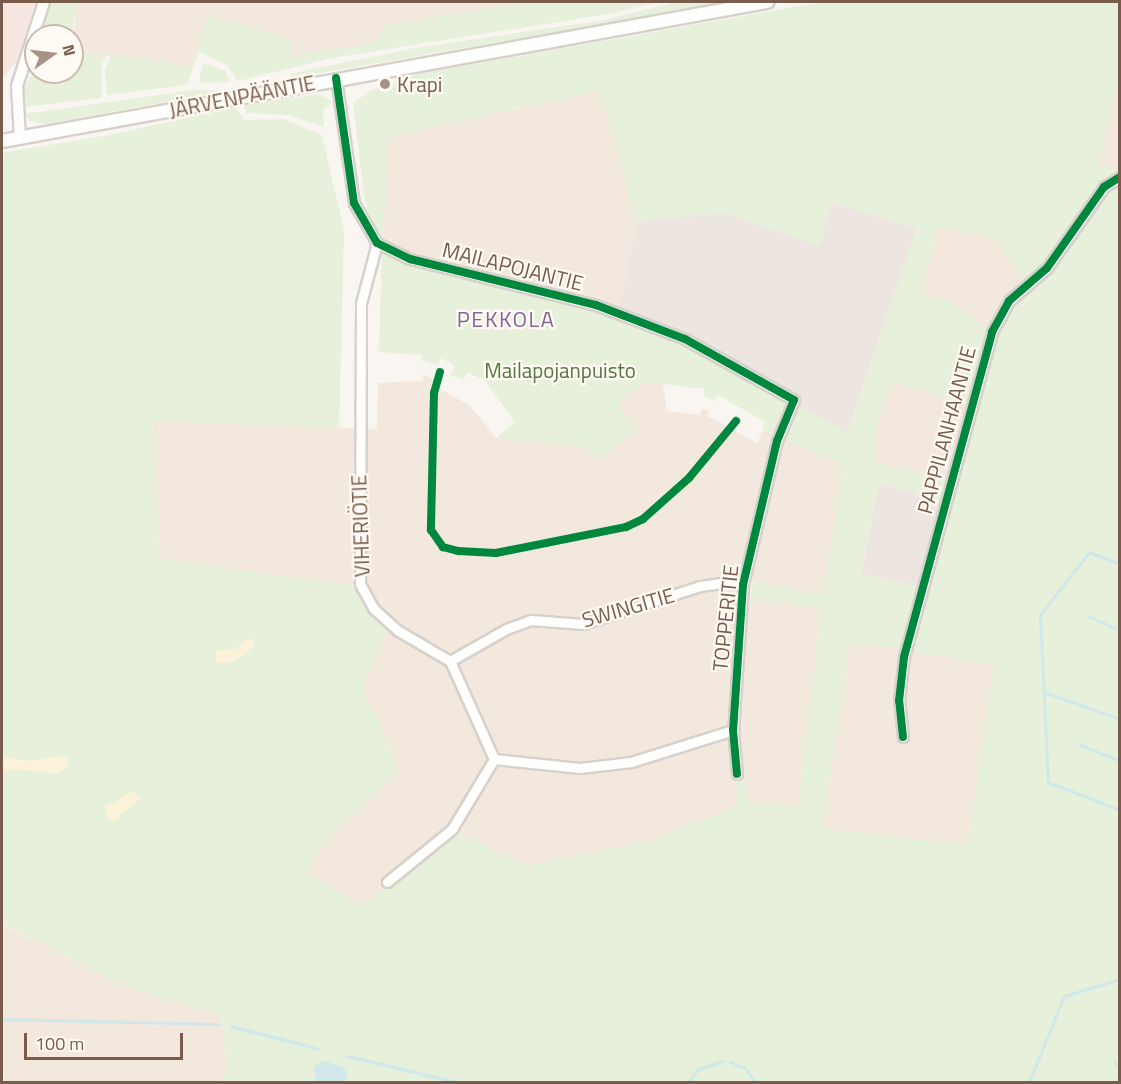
<!DOCTYPE html>
<html>
<head>
<meta charset="utf-8">
<style>
	body { margin:0 }
	#map { position:relative; width:1121px; height:1084px; overflow:hidden; background:#f9f5f0; font-family:"Titillium Web",sans-serif }
	div>[style] { position:absolute }
	[style*='--x'] { left:calc(var(--x)*1px); top:calc(var(--y)*1px); width:calc(var(--w)*1px); rotate:calc(var(--a)*1deg) }
	.residential>* { inset:0; background:#f2e8de }
	.commercial>* { inset:0; background:#f6e8e1 }
	.industrial>* { inset:0; background:#ede5e0 }
	.green>* { inset:0; background:#e7f0db }
	.sand>* { inset:0; background:#fbf2d9 }
	.water>* { inset:0; background:#d0e8ea }
	.stream>* { height:3px; margin:-1.5px; padding:0 1.5px; transform-origin:1.5px; border-radius:1.5px; background:#d0e8ea }
	.roads { filter:drop-shadow(2px 0 #d7d1cb) drop-shadow(-2px 0 #d7d1cb) drop-shadow(0 2px #d7d1cb) drop-shadow(0 -2px #d7d1cb) }
	.minor>* { height:9px; margin:-4.5px; padding:0 4.5px; transform-origin:4.5px; border-radius:4.5px; background:#fefefd }
	.tertiary>* { height:10px; margin:-5px; padding:0 5px; transform-origin:5px; border-radius:5px; background:#fefefd }
	.secondary>* { height:12px; margin:-6px; padding:0 6px; transform-origin:6px; border-radius:6px; background:#fefefd }
	.cycleway>* { height:8px; margin:-4px; padding:0 4px; transform-origin:4px; border-radius:4px; background:#00873e }
	.dots>* { width:16px; height:16px; translate:-50% -50%; box-sizing:border-box; border:3px solid #fffaf3; border-radius:50% }
	span { translate:-50% -50%; white-space:nowrap; text-align:center; line-height:1.15; -webkit-text-stroke:4.5px #fffaf3; paint-order:stroke }
	.poi-label { font-size:21px; color:#7a5c4d }
	.left { translate:0 -50%; text-align:left }
	.street-label { font-size:21px; color:#7a5c4d }
	.park-label { font-size:21px; color:#537a41 }
	.neighbourhood-label { font-size:22px; color:#846695; letter-spacing:1.5px }
	.frame { position:absolute; inset:0; border:3px solid #7a5c4d; pointer-events:none }
	.north { position:absolute; left:24px; top:24px; width:60px; height:60px; box-sizing:border-box; background:#fffaf3; border:2px solid #cabbb1; border-radius:50%; rotate:76deg; font-size:16px; font-weight:700; line-height:24px; text-align:center; color:#7a5c4d }
	.north::after { content:''; display:block; margin:auto; width:21px; height:27px; background:#a69286; clip-path:polygon(50% 0,100% 100%,50% 72%,0 100%) }
	.scale { position:absolute; left:24px; top:1033px; width:159px; height:27px; box-sizing:border-box; border:3px solid #7a5c4d; border-top:0; padding-left:8px; font-size:18px; line-height:21px; white-space:nowrap; color:#7a5c4d; -webkit-text-stroke:4px #fffaf3; paint-order:stroke }
</style>
</head>
<body>
<div id="map">
	<div class="residential">
		<i style="clip-path:polygon(76px 2px,531px 2px,384px 25px,375px 42px,289px 57px,293px 40px,208px 15px,192px 66px,73px 52px)"></i>
		<i style="clip-path:polygon(1119px 70px,1119px 168px,1097px 167px,1118px 71px)"></i>
		<i style="clip-path:polygon(601px 91px,636px 221px,618px 317px,409px 262px,382px 250px,389px 136px)"></i>
		<i style="clip-path:polygon(938px 227px,997px 239px,1026px 286px,992px 332px,920px 295px)"></i>
		<i style="clip-path:polygon(423px 374px,433px 379px,432px 385px,469px 405px,496px 438px,586px 447px,617px 404px,644px 383px,663px 384px,667px 411px,700px 415px,702px 408px,709px 411px,707px 416px,757px 443px,763px 430px,843px 463px,824px 594px,751px 582px,750px 599px,822px 608px,798px 806px,747px 802px,735px 780px,737px 806px,645px 842px,526px 866px,455px 832px,364px 906px,305px 873px,332px 834px,398px 771px,383px 731px,362px 690px,389px 627px,161px 559px,152px 420px,377px 429px,378px 383px,422px 381px)"></i>
		<i style="clip-path:polygon(891px 381px,972px 405px,951px 480px,874px 462px,877px 427px)"></i>
		<i style="clip-path:polygon(851px 642px,994px 664px,968px 844px,822px 829px)"></i>
		<i style="clip-path:polygon(2px 924px,125px 986px,220px 1014px,228px 1061px,223px 1082px,2px 1082px)"></i>
	</div>
	<div class="commercial">
		<i style="clip-path:polygon(2px 2px,36px 2px,17px 62px,2px 79px)"></i>
	</div>
	<div class="industrial">
		<i style="clip-path:polygon(830px 202px,917px 228px,847px 433px,618px 317px,636px 221px,726px 213px,820px 245px)"></i>
		<i style="clip-path:polygon(879px 483px,945px 502px,922px 587px,861px 575px)"></i>
	</div>
	<div class="green">
		<i style="clip-path:polygon(51px 2px,76px 2px,72px 43px,72px 36px,42px 36px)"></i>
		<i style="clip-path:polygon(531px 2px,658px 2px,608px 14px,332px 58px,238px 81px,227px 65px,199px 52px,187px 85px,107px 95px,105px 69px,112px 55px,192px 66px,208px 15px,294px 40px,290px 57px,375px 42px,384px 25px)"></i>
		<i style="clip-path:polygon(676px 2px,730px 2px,291px 78px,290px 74px,415px 48px,604px 20px)"></i>
		<i style="clip-path:polygon(evenodd,822px 2px,1119px 2px,1119px 70px,1098px 166px,1120px 168px,1119px 1082px,223px 1082px,228px 1061px,220px 1014px,125px 986px,2px 923px,2px 153px,109px 135px,235px 107px,245px 120px,283px 119px,322px 135px,344px 231px,339px 428px,152px 421px,161px 559px,358px 586px,389px 627px,362px 690px,383px 731px,398px 771px,332px 834px,305px 873px,364px 906px,455px 832px,526px 866px,645px 842px,737px 806px,734px 780px,745px 778px,747px 802px,798px 805px,822px 608px,750px 599px,752px 581px,824px 594px,843px 464px,763px 430px,765px 422px,718px 395px,715px 401px,704px 397px,705px 389px,663px 384px,644px 383px,618px 404px,637px 430px,597px 460px,585px 447px,496px 438px,515px 422px,485px 381px,468px 372px,463px 380px,451px 375px,455px 366px,441px 358px,438px 365px,422px 361px,422px 355px,379px 352px,382px 250px,409px 262px,618px 317px,683px 342px,847px 433px,917px 228px,831px 202px,821px 246px,726px 213px,636px 221px,600px 91px,389px 136px,383px 236px,370px 220px,364px 195px,353px 103px,372px 90px,418px 74px,822px 2px,938px 227px,997px 239px,1026px 286px,1009px 301px,992px 332px,951px 302px,920px 295px,938px 227px,822px 2px,891px 381px,972px 405px,951px 480px,874px 462px,877px 427px,891px 381px,822px 2px,879px 483px,945px 502px,922px 587px,861px 574px,879px 483px,822px 2px,851px 642px,994px 665px,968px 844px,822px 829px,851px 642px)"></i>
		<i style="clip-path:polygon(72px 45px,73px 52px,107px 55px,101px 65px,101px 98px,23px 107px,24px 89px,36px 67px,36px 72px,72px 72px)"></i>
		<i style="clip-path:polygon(206px 63px,225px 71px,230px 82px,199px 83px,202px 66px)"></i>
		<i style="clip-path:polygon(195px 90px,224px 91px,47px 124px,30px 121px,24px 114px)"></i>
		<i style="clip-path:polygon(318px 94px,333px 102px,323px 109px,324px 127px,287px 115px,245px 113px,244px 105px)"></i>
	</div>
	<div class="sand">
		<i style="clip-path:polygon(246px 638px,252px 639px,254px 645px,245px 655px,229px 663px,216px 663px,216px 651px,237px 649px)"></i>
		<i style="clip-path:polygon(2px 756px,24px 761px,65px 756px,69px 763px,59px 774px,17px 769px,2px 772px)"></i>
		<i style="clip-path:polygon(134px 791px,140px 799px,114px 821px,109px 820px,105px 807px)"></i>
	</div>
	<div class="water">
		<i style="clip-path:polygon(323px 1060px,344px 1068px,348px 1076px,343px 1082px,317px 1082px,313px 1068px)"></i>
	</div>
	<div class="stream">
		<i style="--x:1120;--y:564;--w:33;--a:-159"></i>
		<i style="--x:1089;--y:552;--w:80;--a:127.9"></i>
		<i style="--x:1040;--y:615;--w:167;--a:87.3"></i>
		<i style="--x:1048;--y:782;--w:77;--a:21.3"></i>
		<i style="--x:1088;--y:616;--w:35;--a:24"></i>
		<i style="--x:1044;--y:692;--w:81;--a:19.6"></i>
		<i style="--x:1080;--y:745;--w:43;--a:21.8"></i>
		<i style="--x:2;--y:1019;--w:217;--a:1.3"></i>
		<i style="--x:231;--y:1026;--w:91;--a:14.6"></i>
		<i style="--x:347;--y:1056;--w:113;--a:13.3"></i>
		<i style="--x:1114;--y:1061;--w:10;--a:53"></i>
		<i style="--x:731;--y:1062;--w:17;--a:25"></i>
		<i style="--x:746;--y:1069;--w:16;--a:55"></i>
		<i style="--x:688;--y:1082;--w:16;--a:-52"></i>
		<i style="--x:698;--y:1069;--w:26;--a:-18"></i>
		<i style="--x:1029;--y:1082;--w:93;--a:-67.9"></i>
		<i style="--x:1064;--y:996;--w:59;--a:-16.9"></i>
	</div>
	<div class="roads">
		<div class="minor">
			<i style="--x:336;--y:78;--w:126;--a:81.8"></i>
			<i style="--x:354;--y:203;--w:46;--a:60.1"></i>
			<i style="--x:377;--y:243;--w:37;--a:26"></i>
			<i style="--x:410;--y:259;--w:192;--a:13.9"></i>
			<i style="--x:596;--y:305;--w:95;--a:20.9"></i>
			<i style="--x:685;--y:339;--w:125;--a:29.2"></i>
			<i style="--x:794;--y:400;--w:44;--a:112.5"></i>
			<i style="--x:777;--y:441;--w:148;--a:103.3"></i>
			<i style="--x:743;--y:585;--w:145;--a:93.9"></i>
			<i style="--x:733;--y:730;--w:44;--a:84.8"></i>
			<i style="--x:377;--y:243;--w:62;--a:104.9"></i>
			<i style="--x:361;--y:303;--w:281;--a:90.2"></i>
			<i style="--x:360;--y:584;--w:29;--a:61"></i>
			<i style="--x:374;--y:609;--w:31;--a:42"></i>
			<i style="--x:397;--y:630;--w:61;--a:30.3"></i>
			<i style="--x:450;--y:661;--w:107;--a:65.8"></i>
			<i style="--x:450;--y:661;--w:64;--a:-29.7"></i>
			<i style="--x:506;--y:629;--w:27;--a:-20"></i>
			<i style="--x:531;--y:620;--w:52;--a:4.4"></i>
			<i style="--x:583;--y:624;--w:123;--a:-18"></i>
			<i style="--x:700;--y:586;--w:27;--a:-8"></i>
			<i style="--x:727;--y:582;--w:16;--a:11"></i>
			<i style="--x:903;--y:737;--w:36;--a:-96"></i>
			<i style="--x:899;--y:701;--w:44;--a:-83.5"></i>
			<i style="--x:904;--y:657;--w:337;--a:-74.8"></i>
			<i style="--x:992;--y:332;--w:35;--a:-61"></i>
			<i style="--x:1009;--y:301;--w:50;--a:-41"></i>
			<i style="--x:1047;--y:268;--w:99;--a:-54.9"></i>
			<i style="--x:1104;--y:187;--w:19;--a:-32"></i>
			<i style="--x:494;--y:759;--w:86;--a:6"></i>
			<i style="--x:580;--y:768;--w:51;--a:-6.7"></i>
			<i style="--x:631;--y:762;--w:107;--a:-17.4"></i>
			<i style="--x:387;--y:882;--w:84;--a:-39.2"></i>
			<i style="--x:452;--y:829;--w:82;--a:-59"></i>
		</div>
		<div class="tertiary">
			<i style="--x:20;--y:138;--w:52;--a:-93.3"></i>
			<i style="--x:17;--y:86;--w:88;--a:-72.2"></i>
		</div>
		<div class="secondary">
			<i style="--x:2;--y:141;--w:778;--a:-10.3"></i>
		</div>
	</div>
	<div class="cycleway">
		<i style="--x:336;--y:78;--w:126;--a:81.8"></i>
		<i style="--x:354;--y:203;--w:46;--a:60.1"></i>
		<i style="--x:377;--y:243;--w:37;--a:26"></i>
		<i style="--x:410;--y:259;--w:192;--a:13.9"></i>
		<i style="--x:596;--y:305;--w:95;--a:20.9"></i>
		<i style="--x:685;--y:339;--w:125;--a:29.2"></i>
		<i style="--x:794;--y:400;--w:44;--a:112.5"></i>
		<i style="--x:777;--y:441;--w:148;--a:103.3"></i>
		<i style="--x:743;--y:585;--w:145;--a:93.9"></i>
		<i style="--x:733;--y:730;--w:44;--a:84.8"></i>
		<i style="--x:440;--y:372;--w:22;--a:106"></i>
		<i style="--x:434;--y:393;--w:137;--a:91.3"></i>
		<i style="--x:431;--y:530;--w:21;--a:55"></i>
		<i style="--x:443;--y:547;--w:16;--a:15"></i>
		<i style="--x:458;--y:551;--w:38;--a:3"></i>
		<i style="--x:496;--y:553;--w:133;--a:-11.3"></i>
		<i style="--x:626;--y:527;--w:19;--a:-25"></i>
		<i style="--x:643;--y:519;--w:62;--a:-41.7"></i>
		<i style="--x:689;--y:478;--w:74;--a:-50.5"></i>
		<i style="--x:903;--y:737;--w:36;--a:-96"></i>
		<i style="--x:899;--y:701;--w:44;--a:-83.5"></i>
		<i style="--x:904;--y:657;--w:337;--a:-74.8"></i>
		<i style="--x:992;--y:332;--w:35;--a:-61"></i>
		<i style="--x:1009;--y:301;--w:50;--a:-41"></i>
		<i style="--x:1047;--y:268;--w:99;--a:-54.9"></i>
		<i style="--x:1104;--y:187;--w:19;--a:-32"></i>
	</div>
	<div class="dots">
		<i style="left:385px;top:84px;background:#a69286"></i>
	</div>
	<div class="poi-label">
		<span class="left" style="left:397px;top:84px">Krapi</span>
	</div>
	<div class="street-label">
		<span style="left:242px;top:96px;rotate:-11deg">JÄRVENPÄÄNTIE</span>
		<span style="left:513px;top:266px;rotate:14deg">MAILAPOJANTIE</span>
		<span style="left:946px;top:430px;rotate:-75deg">PAPPILANHAANTIE</span>
		<span style="left:360px;top:526px;rotate:-92deg">VIHERIÖTIE</span>
		<span style="left:628px;top:607px;rotate:-16deg">SWINGITIE</span>
		<span style="left:725px;top:618px;rotate:-84deg">TOPPERITIE</span>
	</div>
	<div class="park-label">
		<span style="left:560px;top:370px">Mailapojanpuisto</span>
	</div>
	<div class="neighbourhood-label">
		<span style="left:506px;top:320px">PEKKOLA</span>
	</div>
	<div class="frame"></div>
	<div class="north">N</div>
	<div class="scale">100 m</div>
</div>
</body>
</html>
